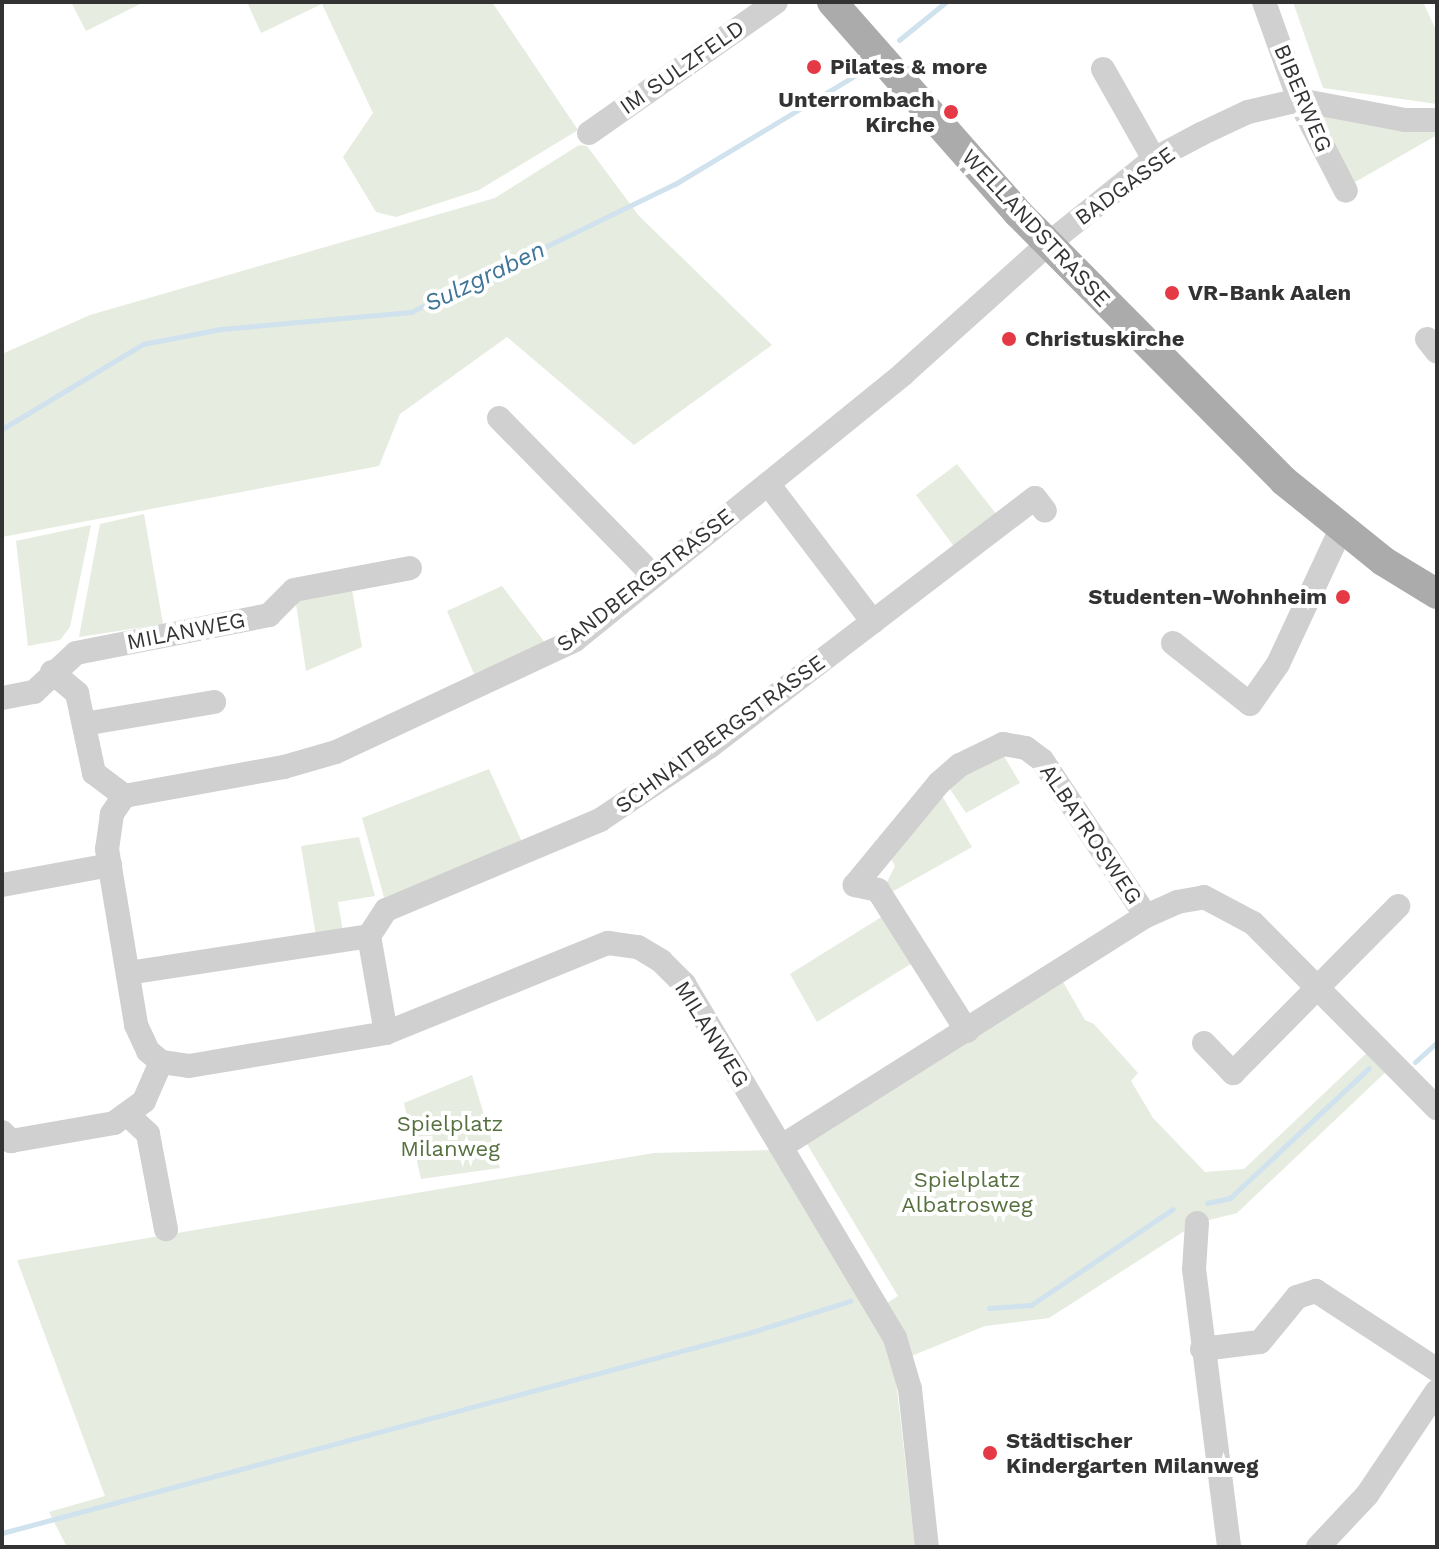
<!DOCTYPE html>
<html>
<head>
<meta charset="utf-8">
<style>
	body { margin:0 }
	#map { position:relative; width:1439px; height:1549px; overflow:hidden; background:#fff; font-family:"Work Sans",sans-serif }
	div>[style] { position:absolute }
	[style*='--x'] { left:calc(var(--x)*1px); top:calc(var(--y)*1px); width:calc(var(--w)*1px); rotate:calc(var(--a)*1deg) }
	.green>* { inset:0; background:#e6ecdf }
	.stream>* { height:5px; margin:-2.5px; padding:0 2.5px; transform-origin:2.5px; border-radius:2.5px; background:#cfe2ee }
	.minor>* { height:24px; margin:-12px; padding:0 12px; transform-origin:12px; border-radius:12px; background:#d0d0d0 }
	.major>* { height:30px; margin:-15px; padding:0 15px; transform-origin:15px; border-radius:15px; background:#ababab }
	.dots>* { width:22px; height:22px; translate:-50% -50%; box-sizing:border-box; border:4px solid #fff; border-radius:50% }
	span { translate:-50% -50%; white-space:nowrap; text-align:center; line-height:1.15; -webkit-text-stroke:8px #fff; paint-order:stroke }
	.street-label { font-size:22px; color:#333 }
	.poi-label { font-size:22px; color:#333; font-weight:700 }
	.left { translate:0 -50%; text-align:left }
	.right { translate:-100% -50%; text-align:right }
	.park-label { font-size:22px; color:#56703f }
	.water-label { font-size:24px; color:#3f7597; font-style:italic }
	.frame { position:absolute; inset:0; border:4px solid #333; pointer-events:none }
</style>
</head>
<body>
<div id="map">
	<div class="green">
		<i style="clip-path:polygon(71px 2px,144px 2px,86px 31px)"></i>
		<i style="clip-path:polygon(247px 2px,492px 2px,578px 130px,479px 190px,396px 217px,376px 212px,343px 157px,373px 113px,322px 4px,261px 33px)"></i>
		<i style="clip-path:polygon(1293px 2px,1423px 2px,1437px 32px,1437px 104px,1323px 88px)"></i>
		<i style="clip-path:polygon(1309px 108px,1437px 125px,1437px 135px,1350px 185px)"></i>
		<i style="clip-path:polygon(579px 145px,587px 146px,639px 216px,772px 345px,634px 445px,507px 337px,400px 414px,379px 466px,2px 537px,2px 354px,90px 315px,495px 198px)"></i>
		<i style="clip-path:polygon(957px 464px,1001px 520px,958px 552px,916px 495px)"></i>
		<i style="clip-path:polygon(144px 514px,163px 624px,79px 637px,100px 524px)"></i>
		<i style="clip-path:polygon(91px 525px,70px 627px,60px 640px,28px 646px,16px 541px)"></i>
		<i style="clip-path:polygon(351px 584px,362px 647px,306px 671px,295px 597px)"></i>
		<i style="clip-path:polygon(502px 586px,546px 644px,474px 674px,447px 611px)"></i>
		<i style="clip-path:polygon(1001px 751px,1020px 783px,966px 813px,946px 783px)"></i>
		<i style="clip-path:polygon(489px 769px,522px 842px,385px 901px,362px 818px)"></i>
		<i style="clip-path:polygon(938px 789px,972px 847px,890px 893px,885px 886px,895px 866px,887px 851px)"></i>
		<i style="clip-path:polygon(359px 837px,375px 896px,338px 902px,343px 932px,316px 936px,301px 846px)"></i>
		<i style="clip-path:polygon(883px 916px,914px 962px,817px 1022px,790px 974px)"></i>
		<i style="clip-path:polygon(1059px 975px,1085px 1020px,1094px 1024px,1138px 1073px,1131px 1081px,1153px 1118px,1205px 1172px,1244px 1169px,1373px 1047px,1392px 1066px,1237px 1213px,1197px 1223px,1049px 1318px,985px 1326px,904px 1359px,879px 1308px,898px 1296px,801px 1134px)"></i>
		<i style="clip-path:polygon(472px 1075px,500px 1168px,421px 1179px,404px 1103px)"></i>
		<i style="clip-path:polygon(771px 1150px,893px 1354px,915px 1547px,67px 1547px,49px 1512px,105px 1496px,17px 1260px,654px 1153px)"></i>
	</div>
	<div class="stream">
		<i style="--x:899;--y:40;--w:60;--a:-39"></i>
		<i style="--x:2;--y:429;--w:165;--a:-31.1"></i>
		<i style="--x:143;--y:344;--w:79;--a:-10.9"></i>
		<i style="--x:221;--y:329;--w:191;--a:-5.1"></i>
		<i style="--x:411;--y:312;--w:293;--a:-25.9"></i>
		<i style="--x:675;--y:184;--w:209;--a:-31.1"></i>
		<i style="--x:1415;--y:1062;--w:30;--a:-42"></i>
		<i style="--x:1207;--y:1203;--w:24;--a:-12"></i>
		<i style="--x:1230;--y:1198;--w:190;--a:-43.1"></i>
		<i style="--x:989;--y:1308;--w:42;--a:-4.1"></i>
		<i style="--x:1031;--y:1305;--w:171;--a:-34.1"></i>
		<i style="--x:2;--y:1533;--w:776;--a:-15"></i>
		<i style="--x:752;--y:1332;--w:103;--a:-17.6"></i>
	</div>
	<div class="minor">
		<i style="--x:1264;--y:2;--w:104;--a:70.3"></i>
		<i style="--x:1299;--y:100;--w:102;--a:62.7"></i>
		<i style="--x:1103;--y:69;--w:103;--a:60.5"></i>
		<i style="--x:589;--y:133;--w:228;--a:-35"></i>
		<i style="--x:1427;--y:339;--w:16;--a:52"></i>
		<i style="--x:499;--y:418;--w:217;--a:45.6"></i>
		<i style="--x:769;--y:485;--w:172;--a:52.8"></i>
		<i style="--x:1173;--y:643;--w:98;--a:38.4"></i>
		<i style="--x:1250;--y:704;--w:49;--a:-55"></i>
		<i style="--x:1278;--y:664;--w:149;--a:-65"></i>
		<i style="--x:52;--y:672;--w:33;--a:40"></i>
		<i style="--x:77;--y:693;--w:82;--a:78"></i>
		<i style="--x:94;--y:773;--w:38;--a:37"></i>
		<i style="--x:2;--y:698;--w:33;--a:-11"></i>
		<i style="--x:34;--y:692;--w:57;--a:-42.9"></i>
		<i style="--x:76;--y:653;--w:197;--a:-11.1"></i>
		<i style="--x:269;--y:615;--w:35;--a:-45"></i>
		<i style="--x:294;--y:590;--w:118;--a:-10.7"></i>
		<i style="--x:84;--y:724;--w:132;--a:-9.6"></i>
		<i style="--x:124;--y:796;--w:163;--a:-10.3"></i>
		<i style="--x:284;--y:767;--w:54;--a:-16.1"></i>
		<i style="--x:336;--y:752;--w:264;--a:-25.1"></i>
		<i style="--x:575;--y:640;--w:422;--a:-39"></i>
		<i style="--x:903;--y:374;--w:195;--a:-41.9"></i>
		<i style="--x:1048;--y:244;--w:136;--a:-38.7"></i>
		<i style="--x:1154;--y:159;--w:53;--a:-28"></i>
		<i style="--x:1201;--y:134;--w:52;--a:-25.1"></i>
		<i style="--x:1248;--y:112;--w:52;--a:-13.2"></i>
		<i style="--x:1299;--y:100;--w:108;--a:10.7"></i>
		<i style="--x:1405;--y:120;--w:32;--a:0"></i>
		<i style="--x:124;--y:796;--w:22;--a:124"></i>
		<i style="--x:112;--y:814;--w:35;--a:98"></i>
		<i style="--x:107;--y:849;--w:178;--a:80.6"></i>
		<i style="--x:136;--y:1025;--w:29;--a:65"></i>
		<i style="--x:148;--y:1051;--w:17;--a:40"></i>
		<i style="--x:161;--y:1062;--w:28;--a:8"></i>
		<i style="--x:189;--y:1066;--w:200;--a:-9.5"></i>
		<i style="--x:386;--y:1033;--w:240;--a:-22.1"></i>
		<i style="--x:608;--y:943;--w:30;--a:8"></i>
		<i style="--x:638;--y:947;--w:27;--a:31"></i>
		<i style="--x:661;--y:961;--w:33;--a:45"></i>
		<i style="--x:684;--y:984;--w:412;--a:59.2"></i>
		<i style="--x:895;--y:1338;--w:53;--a:73.6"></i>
		<i style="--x:910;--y:1389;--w:159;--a:83.9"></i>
		<i style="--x:2;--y:885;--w:110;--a:-10.5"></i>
		<i style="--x:128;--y:973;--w:244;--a:-8.7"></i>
		<i style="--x:967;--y:1031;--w:167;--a:-122.3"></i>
		<i style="--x:878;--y:890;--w:24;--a:-168"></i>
		<i style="--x:855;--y:885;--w:132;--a:-50.5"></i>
		<i style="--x:939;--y:783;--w:28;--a:-41"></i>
		<i style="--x:960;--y:765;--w:48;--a:-26"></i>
		<i style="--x:1003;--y:744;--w:23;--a:10"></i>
		<i style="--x:1026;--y:748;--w:20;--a:37"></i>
		<i style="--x:1042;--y:760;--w:187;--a:56.3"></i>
		<i style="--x:386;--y:1033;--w:98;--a:-99.9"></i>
		<i style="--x:369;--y:936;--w:31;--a:-57"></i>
		<i style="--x:386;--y:910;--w:232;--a:-22.8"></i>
		<i style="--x:600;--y:820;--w:131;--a:-33.8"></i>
		<i style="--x:709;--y:747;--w:410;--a:-37.4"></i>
		<i style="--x:1035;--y:498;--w:16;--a:52"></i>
		<i style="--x:1204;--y:1043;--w:42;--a:46"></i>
		<i style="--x:1233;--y:1073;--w:235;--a:-45.3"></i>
		<i style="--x:129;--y:1116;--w:26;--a:43"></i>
		<i style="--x:148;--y:1134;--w:97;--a:79.3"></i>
		<i style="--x:2;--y:1132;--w:13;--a:45"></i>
		<i style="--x:11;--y:1141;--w:105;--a:-9.9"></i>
		<i style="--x:114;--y:1123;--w:37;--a:-36"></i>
		<i style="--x:144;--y:1101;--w:43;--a:-66.4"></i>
		<i style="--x:782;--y:1146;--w:431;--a:-32.3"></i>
		<i style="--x:1146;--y:916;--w:34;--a:-24"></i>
		<i style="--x:1177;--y:902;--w:27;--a:-10"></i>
		<i style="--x:1204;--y:897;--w:55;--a:28"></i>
		<i style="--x:1253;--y:923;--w:261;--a:45.2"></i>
		<i style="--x:1197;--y:1223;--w:46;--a:93.7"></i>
		<i style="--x:1194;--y:1269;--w:280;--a:82.8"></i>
		<i style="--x:1202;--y:1349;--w:58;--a:-6.9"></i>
		<i style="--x:1260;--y:1342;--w:58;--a:-50.6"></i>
		<i style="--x:1297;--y:1297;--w:20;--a:-18"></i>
		<i style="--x:1316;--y:1291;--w:145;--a:33.1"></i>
		<i style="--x:1318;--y:1547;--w:71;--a:-46.7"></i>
		<i style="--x:1367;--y:1495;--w:125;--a:-56.1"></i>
	</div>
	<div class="major">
		<i style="--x:832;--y:2;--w:281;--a:48.6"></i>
		<i style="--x:1018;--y:213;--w:378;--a:45.2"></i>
		<i style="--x:1284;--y:481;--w:127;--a:38.9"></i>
		<i style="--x:1383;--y:561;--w:63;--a:31.4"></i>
	</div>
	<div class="dots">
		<i style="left:814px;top:67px;background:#e63946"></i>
		<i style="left:951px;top:112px;background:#e63946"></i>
		<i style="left:1172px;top:293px;background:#e63946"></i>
		<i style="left:1009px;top:339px;background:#e63946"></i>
		<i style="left:1343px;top:597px;background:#e63946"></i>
		<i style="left:990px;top:1453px;background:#e63946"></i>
	</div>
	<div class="street-label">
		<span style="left:682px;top:67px;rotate:-35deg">IM SULZFELD</span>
		<span style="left:1303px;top:98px;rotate:67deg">BIBERWEG</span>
		<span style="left:1125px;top:186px;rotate:-36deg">BADGASSE</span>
		<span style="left:1036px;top:228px;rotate:47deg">WELLANDSTRASSE</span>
		<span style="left:645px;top:580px;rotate:-38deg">SANDBERGSTRASSE</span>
		<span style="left:186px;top:631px;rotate:-11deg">MILANWEG</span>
		<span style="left:720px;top:734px;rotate:-36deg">SCHNAITBERGSTRASSE</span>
		<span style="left:1091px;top:834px;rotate:56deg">ALBATROSWEG</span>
		<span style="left:712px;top:1034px;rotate:58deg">MILANWEG</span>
	</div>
	<div class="poi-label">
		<span class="left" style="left:830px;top:67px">Pilates &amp; more</span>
		<span class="right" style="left:935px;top:112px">Unterrombach<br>Kirche</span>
		<span class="left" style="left:1188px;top:293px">VR-Bank Aalen</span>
		<span class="left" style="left:1025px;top:339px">Christuskirche</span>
		<span class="right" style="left:1327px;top:597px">Studenten-Wohnheim</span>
		<span class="left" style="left:1006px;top:1453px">Städtischer<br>Kindergarten Milanweg</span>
	</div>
	<div class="park-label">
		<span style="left:450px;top:1136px">Spielplatz<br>Milanweg</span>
		<span style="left:967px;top:1192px">Spielplatz<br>Albatrosweg</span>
	</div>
	<div class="water-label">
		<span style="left:485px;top:277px;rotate:-26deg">Sulzgraben</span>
	</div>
	<div class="frame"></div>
</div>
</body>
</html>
